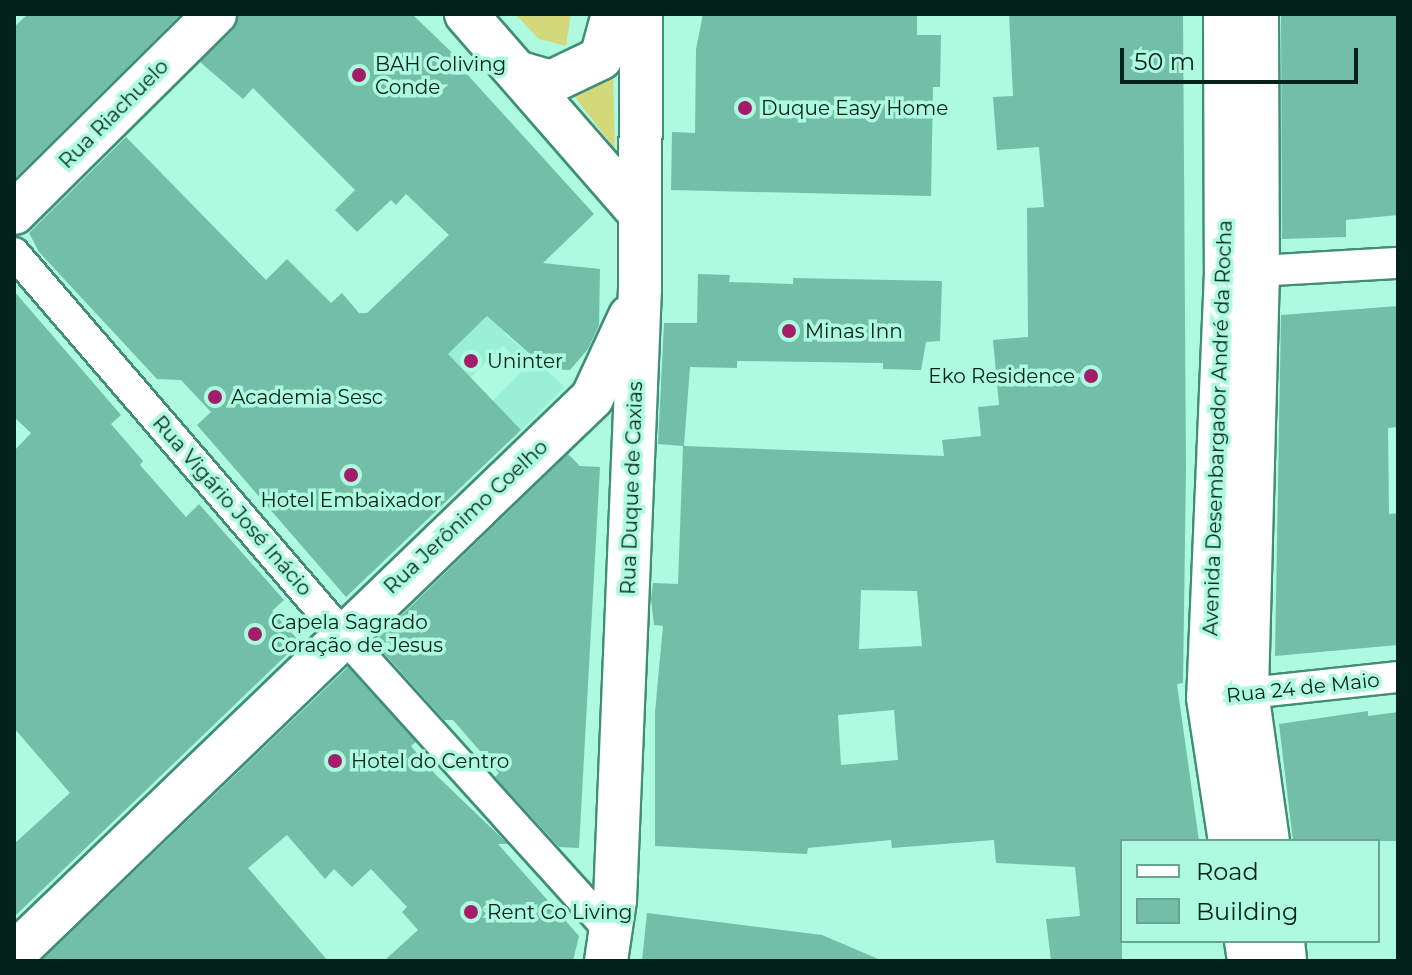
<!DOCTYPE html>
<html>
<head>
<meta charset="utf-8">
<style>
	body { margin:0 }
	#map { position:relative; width:1412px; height:975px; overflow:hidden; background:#adfae1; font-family:Montserrat,sans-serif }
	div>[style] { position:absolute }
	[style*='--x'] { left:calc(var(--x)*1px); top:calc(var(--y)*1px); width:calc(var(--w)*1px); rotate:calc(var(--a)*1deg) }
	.built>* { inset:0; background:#99f0d4 }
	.green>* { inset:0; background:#d3d97b }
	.building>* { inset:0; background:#72bea6 }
	.roads { filter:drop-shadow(2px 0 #418d77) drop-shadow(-2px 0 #418d77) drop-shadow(0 2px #418d77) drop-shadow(0 -2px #418d77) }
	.street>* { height:30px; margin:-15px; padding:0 15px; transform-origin:15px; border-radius:15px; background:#fff }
	.secondary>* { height:42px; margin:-21px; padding:0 21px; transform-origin:21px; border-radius:21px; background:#fff }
	.dots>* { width:22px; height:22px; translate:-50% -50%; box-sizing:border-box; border:4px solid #adfae1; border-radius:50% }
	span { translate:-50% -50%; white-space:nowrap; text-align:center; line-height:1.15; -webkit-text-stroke:7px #adfae1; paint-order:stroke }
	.poi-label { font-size:20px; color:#02221a }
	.left { translate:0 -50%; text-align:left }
	.right { translate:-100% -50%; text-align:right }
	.street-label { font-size:20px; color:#02221a }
	.frame { position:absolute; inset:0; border:16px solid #02221a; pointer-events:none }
	.legend { position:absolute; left:1120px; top:839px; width:260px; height:104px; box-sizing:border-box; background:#adfae1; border:2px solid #69a491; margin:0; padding:10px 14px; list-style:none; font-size:24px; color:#02221a }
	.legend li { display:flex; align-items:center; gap:16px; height:40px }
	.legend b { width:40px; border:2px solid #69a491 }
	.scale { position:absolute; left:1120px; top:48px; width:238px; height:36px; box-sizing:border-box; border:4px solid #02221a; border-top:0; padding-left:10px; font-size:24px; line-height:28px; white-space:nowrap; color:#02221a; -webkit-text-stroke:6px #adfae1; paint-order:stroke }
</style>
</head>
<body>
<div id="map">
	<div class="built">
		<i style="clip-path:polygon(506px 298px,522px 315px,504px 333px,565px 387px,521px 430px,492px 401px,525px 368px,503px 346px,470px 378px,448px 354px)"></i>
	</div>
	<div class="green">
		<i style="clip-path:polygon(515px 14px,571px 14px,566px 46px,539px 39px)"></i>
		<i style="clip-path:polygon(613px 75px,615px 149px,570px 91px)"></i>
	</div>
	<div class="building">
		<i style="clip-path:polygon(28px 14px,181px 14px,14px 179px,14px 27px)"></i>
		<i style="clip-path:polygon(238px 14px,412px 14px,469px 69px,465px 72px,594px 214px,543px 263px,600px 269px,599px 325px,588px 349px,570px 370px,547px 369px,487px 316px,448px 354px,521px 430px,346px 597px,197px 425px,211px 412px,181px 380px,157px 379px,39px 252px,29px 233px,126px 137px,266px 280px,287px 259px,331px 303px,342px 293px,359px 313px,367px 313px,449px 235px,406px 194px,396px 205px,391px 200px,357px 232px,335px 210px,355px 190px,253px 88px,243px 99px,200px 62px,232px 31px)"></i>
		<i style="clip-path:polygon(703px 14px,917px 14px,917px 35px,941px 35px,940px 87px,933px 87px,931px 196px,671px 190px,672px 132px,695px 133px,696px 49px)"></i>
		<i style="clip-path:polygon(evenodd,1009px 14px,1183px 14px,1186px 469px,1183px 683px,1177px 684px,1199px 841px,1122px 841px,1122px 961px,1051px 961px,1046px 919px,1080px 916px,1075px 867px,996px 863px,994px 840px,892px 848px,891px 840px,808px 848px,807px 854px,655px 846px,655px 712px,663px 626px,654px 625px,651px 599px,653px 583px,678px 584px,683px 446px,658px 444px,664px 323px,697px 323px,698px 274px,730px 275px,729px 282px,793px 284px,793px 278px,942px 281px,940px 341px,926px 342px,921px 370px,883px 369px,883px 363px,737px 361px,737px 368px,690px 367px,684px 446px,944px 456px,942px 440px,981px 436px,978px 407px,999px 405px,993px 340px,1028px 337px,1027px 208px,1044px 207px,1039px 147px,997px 150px,993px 97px,1013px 96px,1009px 14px,861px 590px,917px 591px,922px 646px,859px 649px,861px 590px,1009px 14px,894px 710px,898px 760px,841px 765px,838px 715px,894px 710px)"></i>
		<i style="clip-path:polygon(1281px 14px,1398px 14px,1398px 215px,1346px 220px,1346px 237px,1282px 239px)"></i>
		<i style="clip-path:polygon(14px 291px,121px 415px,111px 424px,143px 461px,140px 465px,186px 517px,199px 504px,284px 600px,272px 611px,300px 642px,14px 917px,14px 844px,70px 793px,14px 728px,14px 451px,31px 433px,14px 417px)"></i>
		<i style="clip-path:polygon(1398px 306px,1398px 427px,1388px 428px,1389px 514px,1398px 513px,1398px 645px,1275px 656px,1281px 315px)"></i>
		<i style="clip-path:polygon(568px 454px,580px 466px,600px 467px,579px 848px,559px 847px,495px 777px,499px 773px,453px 720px,444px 720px,374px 642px)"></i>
		<i style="clip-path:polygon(348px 667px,416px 742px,411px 746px,435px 774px,508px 844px,498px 844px,579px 936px,573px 961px,384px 961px,418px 930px,402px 912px,407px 907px,371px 869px,352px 887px,334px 869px,325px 879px,287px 835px,248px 868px,328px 961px,41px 961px)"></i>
		<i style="clip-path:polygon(1368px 711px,1368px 716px,1398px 712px,1398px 841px,1293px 841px,1279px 724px)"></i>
		<i style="clip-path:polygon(647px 913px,822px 935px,883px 961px,642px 961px)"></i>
	</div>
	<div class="roads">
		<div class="street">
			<i style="--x:14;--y:253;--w:503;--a:49.28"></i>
			<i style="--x:342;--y:634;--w:404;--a:47.9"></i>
			<i style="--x:1240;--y:272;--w:158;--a:-3.3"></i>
			<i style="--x:1230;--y:695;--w:169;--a:-6.1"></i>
		</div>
		<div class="secondary">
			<i style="--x:466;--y:14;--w:262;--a:48.9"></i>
			<i style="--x:1225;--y:14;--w:258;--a:89.8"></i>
			<i style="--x:1226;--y:272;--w:426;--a:92.4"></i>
			<i style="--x:1208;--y:698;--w:145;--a:81.3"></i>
			<i style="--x:1257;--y:14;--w:257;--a:89.8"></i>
			<i style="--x:1258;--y:271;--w:421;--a:91.5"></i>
			<i style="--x:1247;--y:692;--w:150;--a:82"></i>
			<i style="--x:520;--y:73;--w:32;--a:16"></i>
			<i style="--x:551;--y:82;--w:55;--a:-25.6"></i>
			<i style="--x:601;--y:58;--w:46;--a:-74.7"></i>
			<i style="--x:14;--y:213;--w:283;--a:-44.7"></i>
			<i style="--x:1246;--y:941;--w:20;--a:81"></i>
			<i style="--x:1283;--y:941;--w:20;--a:84"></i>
			<i style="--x:14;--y:954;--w:802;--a:-43.89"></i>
			<i style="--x:592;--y:398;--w:90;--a:-65.1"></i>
			<i style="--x:606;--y:961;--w:62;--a:-81.6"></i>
			<i style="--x:615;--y:900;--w:613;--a:-87.66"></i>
			<i style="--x:640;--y:288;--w:274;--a:-89.8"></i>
		</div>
	</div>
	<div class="dots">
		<i style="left:359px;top:75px;background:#a31d69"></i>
		<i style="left:745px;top:108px;background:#a31d69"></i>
		<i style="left:789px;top:331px;background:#a31d69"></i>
		<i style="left:471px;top:361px;background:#a31d69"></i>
		<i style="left:1091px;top:376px;background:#a31d69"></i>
		<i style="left:215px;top:397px;background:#a31d69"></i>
		<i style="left:351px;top:475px;background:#a31d69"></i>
		<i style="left:255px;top:634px;background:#a31d69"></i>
		<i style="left:335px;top:761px;background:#a31d69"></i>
		<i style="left:471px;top:912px;background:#a31d69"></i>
	</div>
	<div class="poi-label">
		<span class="left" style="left:375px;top:76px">BAH Coliving<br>Conde</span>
		<span class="left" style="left:761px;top:108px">Duque Easy Home</span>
		<span class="left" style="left:805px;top:331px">Minas Inn</span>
		<span class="left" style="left:487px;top:361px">Uninter</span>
		<span class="right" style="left:1075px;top:376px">Eko Residence</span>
		<span class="left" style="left:231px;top:397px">Academia Sesc</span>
		<span style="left:351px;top:500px">Hotel Embaixador</span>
		<span class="left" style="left:271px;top:634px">Capela Sagrado<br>Coração de Jesus</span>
		<span class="left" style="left:351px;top:761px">Hotel do Centro</span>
		<span class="left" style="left:487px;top:912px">Rent Co Living</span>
	</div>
	<div class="street-label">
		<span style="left:114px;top:114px;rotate:-45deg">Rua Riachuelo</span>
		<span style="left:1218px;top:428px;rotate:-88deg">Avenida Desembargador André da Rocha</span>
		<span style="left:632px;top:488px;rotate:-88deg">Rua Duque de Caxias</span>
		<span style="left:232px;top:506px;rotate:49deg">Rua Vigário José Inácio</span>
		<span style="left:466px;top:517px;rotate:-43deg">Rua Jerônimo Coelho</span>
		<span style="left:1303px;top:688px;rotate:-6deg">Rua 24 de Maio</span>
	</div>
	<div class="frame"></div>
	<ul class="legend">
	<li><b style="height:10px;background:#fff"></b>Road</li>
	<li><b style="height:22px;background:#72bea6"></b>Building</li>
	</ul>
	<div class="scale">50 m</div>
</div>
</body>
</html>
